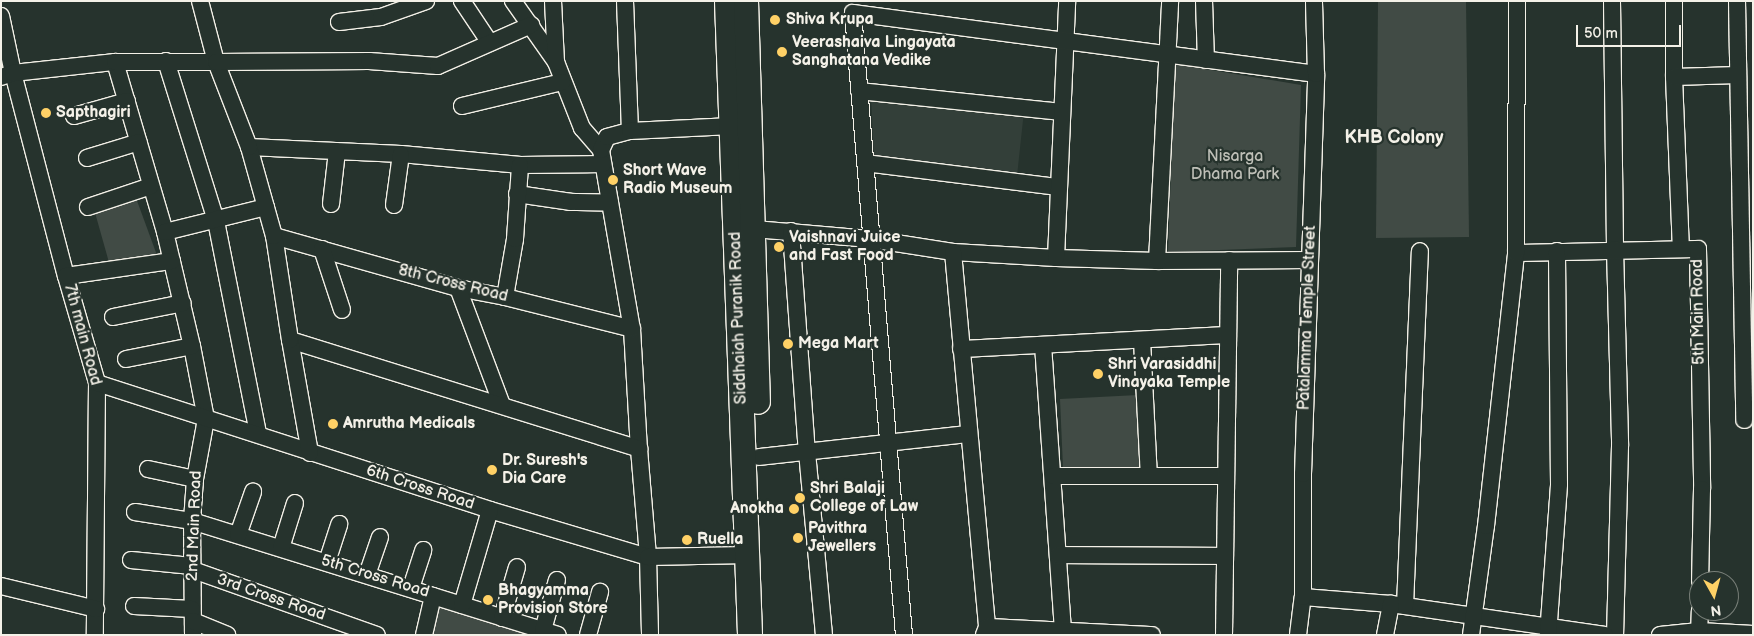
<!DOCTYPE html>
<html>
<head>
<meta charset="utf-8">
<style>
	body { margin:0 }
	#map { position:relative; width:1754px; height:636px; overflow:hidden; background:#26332d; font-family:"Balsamiq Sans",sans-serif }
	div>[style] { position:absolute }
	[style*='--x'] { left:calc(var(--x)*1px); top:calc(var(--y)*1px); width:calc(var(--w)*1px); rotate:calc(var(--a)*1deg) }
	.built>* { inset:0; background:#333f39 }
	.green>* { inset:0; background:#414b45 }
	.roads { filter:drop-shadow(1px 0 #f4f1e8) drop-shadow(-1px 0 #f4f1e8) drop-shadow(0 1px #f4f1e8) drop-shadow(0 -1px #f4f1e8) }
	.street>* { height:16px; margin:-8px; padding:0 8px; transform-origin:8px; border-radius:8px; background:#26332d }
	.secondary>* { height:24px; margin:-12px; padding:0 12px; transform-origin:12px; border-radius:12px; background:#26332d }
	.dots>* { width:14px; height:14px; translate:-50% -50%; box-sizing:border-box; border:2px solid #26332d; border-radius:50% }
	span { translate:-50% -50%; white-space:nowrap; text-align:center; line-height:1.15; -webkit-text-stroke:4.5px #26332d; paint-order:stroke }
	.poi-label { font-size:16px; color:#f4f1e8; font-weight:700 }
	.left { translate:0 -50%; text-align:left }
	.right { translate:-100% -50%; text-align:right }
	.park-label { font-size:16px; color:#bebfb7 }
	.street-label { font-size:16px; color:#f4f1e8 }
	.neighbourhood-label { font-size:18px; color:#f4f1e8; font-weight:700 }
	.frame { position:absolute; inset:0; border:2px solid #f4f1e8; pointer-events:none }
	.north { position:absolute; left:1689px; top:571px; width:50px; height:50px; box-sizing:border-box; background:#26332d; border:1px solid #787f78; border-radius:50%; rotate:173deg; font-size:14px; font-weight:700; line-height:20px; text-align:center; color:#f4f1e8 }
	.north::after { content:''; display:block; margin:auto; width:18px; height:22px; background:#ffd166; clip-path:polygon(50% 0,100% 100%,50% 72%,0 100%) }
	.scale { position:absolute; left:1576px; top:25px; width:105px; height:22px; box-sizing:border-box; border:2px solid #f4f1e8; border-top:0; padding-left:6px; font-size:15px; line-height:18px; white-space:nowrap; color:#f4f1e8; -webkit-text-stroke:4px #26332d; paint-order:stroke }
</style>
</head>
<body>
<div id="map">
	<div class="built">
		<i style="clip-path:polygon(871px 97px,1024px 111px,1017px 176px,874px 159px)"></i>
	</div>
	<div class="green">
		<i style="clip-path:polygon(1378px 1px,1466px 1px,1469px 237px,1376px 238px)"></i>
		<i style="clip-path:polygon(1175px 64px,1301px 85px,1296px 247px,1168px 252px)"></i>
		<i style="clip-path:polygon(136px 198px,158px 258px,110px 266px,94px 209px)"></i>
		<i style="clip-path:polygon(1138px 395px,1143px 470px,1063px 468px,1060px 399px)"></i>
		<i style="clip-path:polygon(438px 605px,545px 635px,431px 635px)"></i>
	</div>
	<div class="roads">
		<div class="street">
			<i style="--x:462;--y:1;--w:50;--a:56.3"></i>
			<i style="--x:513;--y:1;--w:75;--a:54.8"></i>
			<i style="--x:556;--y:62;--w:71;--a:68.5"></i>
			<i style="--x:582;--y:128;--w:29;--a:49"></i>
			<i style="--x:601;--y:150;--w:182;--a:80.2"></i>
			<i style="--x:632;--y:329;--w:120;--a:86.7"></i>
			<i style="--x:639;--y:449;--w:108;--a:85.2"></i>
			<i style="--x:648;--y:557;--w:78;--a:88.5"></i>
			<i style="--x:553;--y:1;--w:61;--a:87.2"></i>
			<i style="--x:625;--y:1;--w:130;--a:87.8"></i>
			<i style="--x:1204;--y:1;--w:59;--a:88.1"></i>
			<i style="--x:1612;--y:1;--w:248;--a:89.3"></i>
			<i style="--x:1615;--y:249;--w:197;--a:88.5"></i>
			<i style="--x:1620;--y:446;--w:189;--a:91.5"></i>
			<i style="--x:1674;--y:1;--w:76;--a:90"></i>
			<i style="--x:1674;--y:77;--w:172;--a:87.7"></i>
			<i style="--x:1737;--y:1;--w:419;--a:89"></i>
			<i style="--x:1;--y:16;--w:58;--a:78.1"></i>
			<i style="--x:13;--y:73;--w:210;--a:75.4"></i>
			<i style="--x:66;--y:276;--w:111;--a:73.8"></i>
			<i style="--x:97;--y:383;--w:252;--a:90.5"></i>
			<i style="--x:339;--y:22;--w:42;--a:-6.8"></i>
			<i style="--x:381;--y:17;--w:48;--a:-19.6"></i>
			<i style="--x:166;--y:61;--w:168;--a:72.6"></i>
			<i style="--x:216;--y:221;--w:217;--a:78.8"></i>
			<i style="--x:115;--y:62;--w:177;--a:73.6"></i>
			<i style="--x:165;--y:232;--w:117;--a:76.7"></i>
			<i style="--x:192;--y:346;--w:74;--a:79.1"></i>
			<i style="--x:206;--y:419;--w:61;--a:100.4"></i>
			<i style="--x:195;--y:479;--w:42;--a:94.1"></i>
			<i style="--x:192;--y:521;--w:114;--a:89.5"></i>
			<i style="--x:1;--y:77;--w:13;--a:-18"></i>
			<i style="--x:13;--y:73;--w:103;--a:-6.2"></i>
			<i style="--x:115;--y:62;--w:101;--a:0"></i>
			<i style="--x:216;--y:62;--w:63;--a:-104.7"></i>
			<i style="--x:1674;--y:77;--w:64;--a:-1.8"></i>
			<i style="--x:859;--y:91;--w:204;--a:5.9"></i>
			<i style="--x:462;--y:106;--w:103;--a:-13.5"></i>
			<i style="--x:74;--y:116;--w:55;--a:-15.8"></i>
			<i style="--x:249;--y:147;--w:152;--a:2.6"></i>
			<i style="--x:401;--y:154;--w:120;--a:5.3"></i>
			<i style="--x:520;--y:165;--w:83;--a:-0.7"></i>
			<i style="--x:601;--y:150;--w:14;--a:-65"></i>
			<i style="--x:607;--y:137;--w:24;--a:-15"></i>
			<i style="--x:630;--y:131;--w:102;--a:-2.8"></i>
			<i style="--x:87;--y:158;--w:54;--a:-17.1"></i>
			<i style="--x:865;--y:163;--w:195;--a:7.1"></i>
			<i style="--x:517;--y:194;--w:55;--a:8.4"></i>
			<i style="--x:571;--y:202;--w:39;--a:1"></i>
			<i style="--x:331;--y:204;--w:53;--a:-83.5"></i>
			<i style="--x:394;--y:205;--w:51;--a:-82.2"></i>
			<i style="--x:88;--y:207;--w:66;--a:-18.4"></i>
			<i style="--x:743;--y:228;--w:127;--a:5"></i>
			<i style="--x:870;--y:239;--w:84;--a:8.9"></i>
			<i style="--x:953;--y:252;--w:103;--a:3.3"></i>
			<i style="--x:1056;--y:258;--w:101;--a:1.7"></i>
			<i style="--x:1157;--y:261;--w:152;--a:-0.4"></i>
			<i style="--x:791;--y:231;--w:222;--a:85.9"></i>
			<i style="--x:807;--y:452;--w:184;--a:84.7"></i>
			<i style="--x:165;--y:232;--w:104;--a:-13.9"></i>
			<i style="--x:274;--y:236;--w:191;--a:15.8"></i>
			<i style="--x:458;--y:288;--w:48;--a:10.8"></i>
			<i style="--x:505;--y:297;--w:131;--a:14.1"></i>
			<i style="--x:322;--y:249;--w:64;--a:71.8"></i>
			<i style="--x:953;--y:252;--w:377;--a:84.8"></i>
			<i style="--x:987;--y:627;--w:9;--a:111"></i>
			<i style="--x:1516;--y:253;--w:182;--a:-1.3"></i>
			<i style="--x:1698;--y:249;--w:240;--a:89"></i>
			<i style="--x:1702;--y:489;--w:92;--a:91.2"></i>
			<i style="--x:1056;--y:258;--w:257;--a:-87.5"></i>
			<i style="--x:1157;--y:261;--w:260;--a:-87.1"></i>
			<i style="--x:66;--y:276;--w:107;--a:-8.1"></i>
			<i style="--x:458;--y:288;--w:125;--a:69.4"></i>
			<i style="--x:505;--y:297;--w:59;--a:-80.2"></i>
			<i style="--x:515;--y:239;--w:74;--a:-86.1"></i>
			<i style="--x:113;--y:317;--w:71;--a:-11.3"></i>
			<i style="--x:290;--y:340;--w:366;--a:17.3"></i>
			<i style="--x:1142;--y:340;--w:136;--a:87.1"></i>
			<i style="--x:1043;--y:345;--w:285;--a:86"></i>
			<i style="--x:961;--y:349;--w:267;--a:-3"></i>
			<i style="--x:126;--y:359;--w:67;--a:-11.1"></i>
			<i style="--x:97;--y:383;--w:413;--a:17.9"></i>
			<i style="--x:490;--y:510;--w:165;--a:16.6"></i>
			<i style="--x:648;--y:557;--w:100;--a:-1.1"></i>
			<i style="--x:310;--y:453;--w:115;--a:-100"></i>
			<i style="--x:290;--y:340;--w:105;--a:-98.7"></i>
			<i style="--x:274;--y:236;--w:92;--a:-105.7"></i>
			<i style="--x:249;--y:147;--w:91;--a:-111.2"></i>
			<i style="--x:216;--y:62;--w:153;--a:-0.4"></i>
			<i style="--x:369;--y:61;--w:69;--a:4.1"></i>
			<i style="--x:438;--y:66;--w:102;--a:-23.8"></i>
			<i style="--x:759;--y:457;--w:211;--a:-6.3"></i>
			<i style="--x:148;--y:469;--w:48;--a:12"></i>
			<i style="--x:1053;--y:476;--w:173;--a:0"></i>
			<i style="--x:135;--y:512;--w:58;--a:9"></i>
			<i style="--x:192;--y:521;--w:383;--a:17.3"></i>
			<i style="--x:238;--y:535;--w:46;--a:-70.8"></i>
			<i style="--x:281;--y:548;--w:47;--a:-72.7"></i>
			<i style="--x:1058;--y:555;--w:167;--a:0.3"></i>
			<i style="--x:131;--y:560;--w:61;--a:5.6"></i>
			<i style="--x:327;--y:562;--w:40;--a:-72"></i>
			<i style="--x:193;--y:570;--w:195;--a:19.5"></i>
			<i style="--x:367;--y:575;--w:40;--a:-71.1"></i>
			<i style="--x:1;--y:586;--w:98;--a:13.6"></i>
			<i style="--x:411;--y:588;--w:40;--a:-72"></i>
			<i style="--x:1303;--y:597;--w:88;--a:4.5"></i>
			<i style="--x:1391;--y:604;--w:216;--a:8.2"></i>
			<i style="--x:462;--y:605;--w:99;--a:-73.6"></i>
			<i style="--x:134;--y:606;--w:58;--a:3"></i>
			<i style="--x:1405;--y:606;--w:355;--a:-87.6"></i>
			<i style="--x:502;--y:618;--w:53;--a:-73.6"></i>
			<i style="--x:193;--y:621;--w:37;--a:22"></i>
			<i style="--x:987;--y:627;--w:165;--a:2.8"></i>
			<i style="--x:543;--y:630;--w:52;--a:-74.4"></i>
			<i style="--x:424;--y:635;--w:40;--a:-77"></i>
			<i style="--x:588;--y:635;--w:45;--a:-74.4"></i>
			<i style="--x:904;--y:635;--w:624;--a:-94.69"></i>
			<i style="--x:853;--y:13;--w:467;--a:7.5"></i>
			<i style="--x:1224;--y:635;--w:375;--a:-89.2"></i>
			<i style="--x:1298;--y:635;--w:38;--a:-83"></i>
			<i style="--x:1303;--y:597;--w:123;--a:-90"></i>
			<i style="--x:1303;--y:474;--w:400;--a:-88.1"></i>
			<i style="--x:1316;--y:74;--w:73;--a:-91.6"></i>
			<i style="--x:1385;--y:635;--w:32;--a:-79"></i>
			<i style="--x:1471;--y:635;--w:110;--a:-82.2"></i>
			<i style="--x:1486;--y:526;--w:275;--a:-83.7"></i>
			<i style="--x:1516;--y:253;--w:252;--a:-89.8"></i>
			<i style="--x:1548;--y:635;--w:151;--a:-85.8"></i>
			<i style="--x:1559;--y:484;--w:233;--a:-90.5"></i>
			<i style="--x:1660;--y:635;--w:39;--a:-6"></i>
			<i style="--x:1699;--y:631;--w:54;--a:3.2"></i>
			<i style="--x:1699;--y:635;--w:24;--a:-88"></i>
		</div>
		<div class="secondary">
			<i style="--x:727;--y:1;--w:634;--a:87.92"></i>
			<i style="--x:746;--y:1;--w:401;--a:88.3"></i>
		</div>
	</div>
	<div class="dots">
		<i style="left:775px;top:20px;background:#ffd166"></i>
		<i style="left:782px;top:52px;background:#ffd166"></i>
		<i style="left:46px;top:113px;background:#ffd166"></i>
		<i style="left:613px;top:180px;background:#ffd166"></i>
		<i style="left:779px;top:247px;background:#ffd166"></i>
		<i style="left:788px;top:344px;background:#ffd166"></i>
		<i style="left:1098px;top:374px;background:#ffd166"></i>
		<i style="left:333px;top:424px;background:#ffd166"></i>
		<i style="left:492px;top:470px;background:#ffd166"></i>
		<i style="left:800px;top:498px;background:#ffd166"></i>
		<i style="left:794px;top:509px;background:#ffd166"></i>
		<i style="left:798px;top:538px;background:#ffd166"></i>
		<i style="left:687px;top:540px;background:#ffd166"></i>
		<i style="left:488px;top:600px;background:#ffd166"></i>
	</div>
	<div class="poi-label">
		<span class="left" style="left:786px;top:20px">Shiva Krupa</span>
		<span class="left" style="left:792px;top:52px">Veerashaiva Lingayata<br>Sanghatana Vedike</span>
		<span class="left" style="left:56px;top:113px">Sapthagiri</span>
		<span class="left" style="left:623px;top:180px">Short Wave<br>Radio Museum</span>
		<span class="left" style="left:789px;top:247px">Vaishnavi Juice<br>and Fast Food</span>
		<span class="left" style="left:798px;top:344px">Mega Mart</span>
		<span class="left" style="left:1108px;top:374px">Shri Varasiddhi<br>Vinayaka Temple</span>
		<span class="left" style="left:343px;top:424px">Amrutha Medicals</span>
		<span class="left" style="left:502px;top:470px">Dr. Suresh's<br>Dia Care</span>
		<span class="left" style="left:810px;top:498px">Shri Balaji<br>College of Law</span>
		<span class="right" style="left:784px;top:509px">Anokha</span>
		<span class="left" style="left:808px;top:538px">Pavithra<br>Jewellers</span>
		<span class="left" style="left:697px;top:540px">Ruella</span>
		<span class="left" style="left:498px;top:600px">Bhagyamma<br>Provision Store</span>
	</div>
	<div class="park-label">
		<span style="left:1235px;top:166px">Nisarga<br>Dhama Park</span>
	</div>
	<div class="street-label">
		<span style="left:453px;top:284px;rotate:14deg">8th Cross Road</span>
		<span style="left:1699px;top:312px;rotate:-91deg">5th Main Road</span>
		<span style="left:739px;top:318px;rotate:-92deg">Siddhaiah Puranik Road</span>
		<span style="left:1308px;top:318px;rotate:-88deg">Patalamma Temple Street</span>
		<span style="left:82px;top:335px;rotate:75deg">7th main Road</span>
		<span style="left:420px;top:488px;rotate:18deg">6th Cross Road</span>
		<span style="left:195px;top:526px;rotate:-88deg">2nd Main Road</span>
		<span style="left:375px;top:577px;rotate:17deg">5th Cross Road</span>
		<span style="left:271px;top:598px;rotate:19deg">3rd Cross Road</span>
	</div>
	<div class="neighbourhood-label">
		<span style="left:1394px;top:138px">KHB Colony</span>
	</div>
	<div class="frame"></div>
	<div class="north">N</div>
	<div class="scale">50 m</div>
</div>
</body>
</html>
